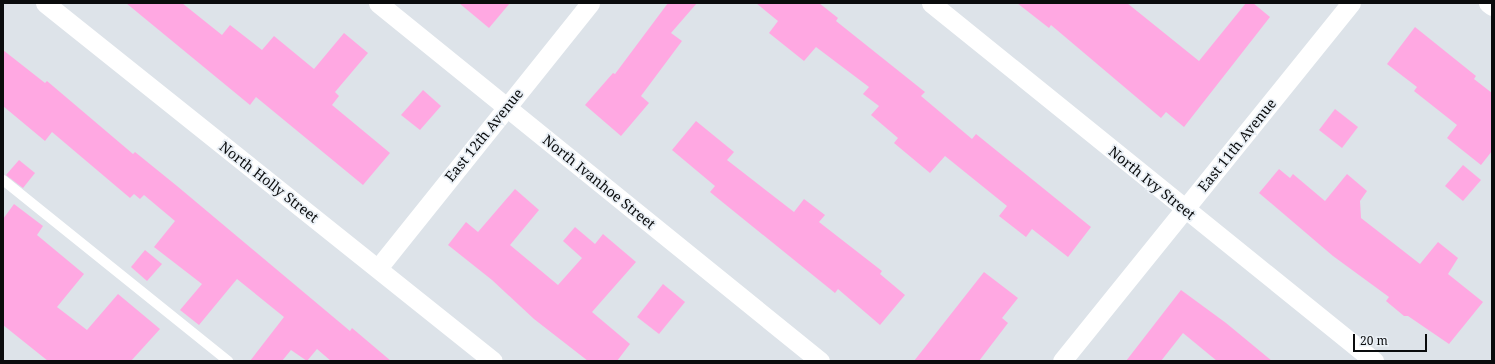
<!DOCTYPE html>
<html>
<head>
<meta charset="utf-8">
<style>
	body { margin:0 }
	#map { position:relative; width:1495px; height:364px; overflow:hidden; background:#dde3e9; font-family:"Noto Serif",serif }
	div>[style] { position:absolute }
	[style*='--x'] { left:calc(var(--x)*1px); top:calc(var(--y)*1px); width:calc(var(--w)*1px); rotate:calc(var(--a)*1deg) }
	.building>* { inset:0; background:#ffa8e2 }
	.service>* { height:10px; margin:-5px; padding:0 5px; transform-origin:5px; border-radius:5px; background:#fff }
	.minor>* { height:19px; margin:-9.5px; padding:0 9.5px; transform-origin:9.5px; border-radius:9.5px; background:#fff }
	span { translate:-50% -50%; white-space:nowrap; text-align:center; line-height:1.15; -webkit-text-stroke:3.5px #eaf0f6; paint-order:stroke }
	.street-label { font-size:14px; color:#0a0c0d }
	.frame { position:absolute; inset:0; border:4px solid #0a0c0d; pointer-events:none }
	.scale { position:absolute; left:1353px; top:334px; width:74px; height:18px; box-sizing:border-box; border:2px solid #0a0c0d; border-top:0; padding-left:5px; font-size:12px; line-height:14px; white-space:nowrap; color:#0a0c0d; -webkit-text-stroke:3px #eaf0f6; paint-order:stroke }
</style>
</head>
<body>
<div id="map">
	<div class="building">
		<i style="clip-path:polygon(126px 3px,182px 3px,222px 35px,230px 25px,262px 50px,274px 36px,314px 69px,344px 33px,368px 53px,335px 92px,339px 96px,332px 105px,390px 153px,363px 185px,256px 97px,250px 105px)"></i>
		<i style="clip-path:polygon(459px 3px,510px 3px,489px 28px)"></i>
		<i style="clip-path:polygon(668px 3px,697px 3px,671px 33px,682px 41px,641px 96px,649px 103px,621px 136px,585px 105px,613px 73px,615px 74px)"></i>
		<i style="clip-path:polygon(756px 3px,819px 3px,838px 18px,836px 21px,925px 92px,921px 96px,972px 139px,976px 134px,1091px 227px,1068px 257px,1032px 229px,1026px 237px,999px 216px,1007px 206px,945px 156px,930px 173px,894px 143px,898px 138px,871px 115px,879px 106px,863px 94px,869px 87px,816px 47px,804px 61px,769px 33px,778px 21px)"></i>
		<i style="clip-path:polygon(1017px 3px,1127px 3px,1199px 61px,1246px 3px,1253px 3px,1270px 17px,1184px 127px,1166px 112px,1161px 118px,1051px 25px,1049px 28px)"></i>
		<i style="clip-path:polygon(1415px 27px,1476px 76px,1474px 79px,1492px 93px,1492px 151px,1481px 165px,1447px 138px,1457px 125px,1414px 91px,1417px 87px,1387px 64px)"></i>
		<i style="clip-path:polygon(3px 50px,45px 83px,47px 81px,133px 154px,135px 152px,177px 186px,350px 331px,352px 328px,391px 361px,331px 361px,317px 349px,307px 361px,291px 350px,282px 361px,250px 361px,284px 317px,237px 279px,199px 325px,180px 310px,202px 284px,154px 247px,175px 221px,144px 195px,140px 199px,134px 194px,130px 198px,52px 132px,45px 141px,3px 106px)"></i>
		<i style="clip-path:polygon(423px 90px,441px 106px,420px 130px,401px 115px)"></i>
		<i style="clip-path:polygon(1335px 109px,1358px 127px,1342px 148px,1319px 130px)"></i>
		<i style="clip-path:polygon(696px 121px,734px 152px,727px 160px,794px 212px,804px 199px,825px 215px,819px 222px,882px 271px,880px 274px,905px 295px,880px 325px,838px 289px,835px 293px,710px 192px,715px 186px,672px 150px)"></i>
		<i style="clip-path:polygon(19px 160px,35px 173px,23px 188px,6px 175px)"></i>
		<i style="clip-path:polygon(1463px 165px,1481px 180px,1463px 201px,1445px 186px)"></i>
		<i style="clip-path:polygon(1279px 169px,1290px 178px,1293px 174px,1325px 201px,1347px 174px,1367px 191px,1360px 201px,1361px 218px,1420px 264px,1438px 242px,1458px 258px,1448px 274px,1483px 302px,1449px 344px,1408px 316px,1404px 316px,1386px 301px,1389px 297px,1333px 256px,1259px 193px)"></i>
		<i style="clip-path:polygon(515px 189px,539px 210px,510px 245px,558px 285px,582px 258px,563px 241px,575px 227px,595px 244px,603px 234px,636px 262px,592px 312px,630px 344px,617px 361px,588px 361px,534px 319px,492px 280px,448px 245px,466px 222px,478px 232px)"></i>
		<i style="clip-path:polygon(14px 204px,43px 226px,37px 235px,84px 274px,57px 307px,87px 330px,118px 294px,160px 329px,131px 361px,48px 361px,3px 325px,3px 219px)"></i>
		<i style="clip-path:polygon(145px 250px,162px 264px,147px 281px,131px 267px)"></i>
		<i style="clip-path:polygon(984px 272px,1018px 298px,1002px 318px,1008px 323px,979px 361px,914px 361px)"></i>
		<i style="clip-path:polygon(663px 284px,685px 302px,659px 334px,637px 317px)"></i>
		<i style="clip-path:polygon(1181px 290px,1226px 323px,1272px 361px,1217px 361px,1183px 333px,1161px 361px,1126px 361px)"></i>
	</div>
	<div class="service">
		<i style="--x:3;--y:180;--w:289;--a:38.8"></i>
	</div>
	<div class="minor">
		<i style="--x:45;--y:3;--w:573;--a:38.63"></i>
		<i style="--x:378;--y:3;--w:569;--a:39.01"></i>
		<i style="--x:931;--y:3;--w:570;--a:38.94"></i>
		<i style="--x:1488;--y:3;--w:5;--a:37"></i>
		<i style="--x:378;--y:268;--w:339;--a:-51.3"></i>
		<i style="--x:1062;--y:361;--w:460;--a:-51.1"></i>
	</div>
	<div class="street-label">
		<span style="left:484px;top:135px;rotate:-51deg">East 12th Avenue</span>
		<span style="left:1237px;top:145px;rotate:-51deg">East 11th Avenue</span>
		<span style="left:269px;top:182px;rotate:38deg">North Holly Street</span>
		<span style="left:599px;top:182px;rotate:39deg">North Ivanhoe Street</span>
		<span style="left:1152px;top:183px;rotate:39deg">North Ivy Street</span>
	</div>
	<div class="frame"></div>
	<div class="scale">20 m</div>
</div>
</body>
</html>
